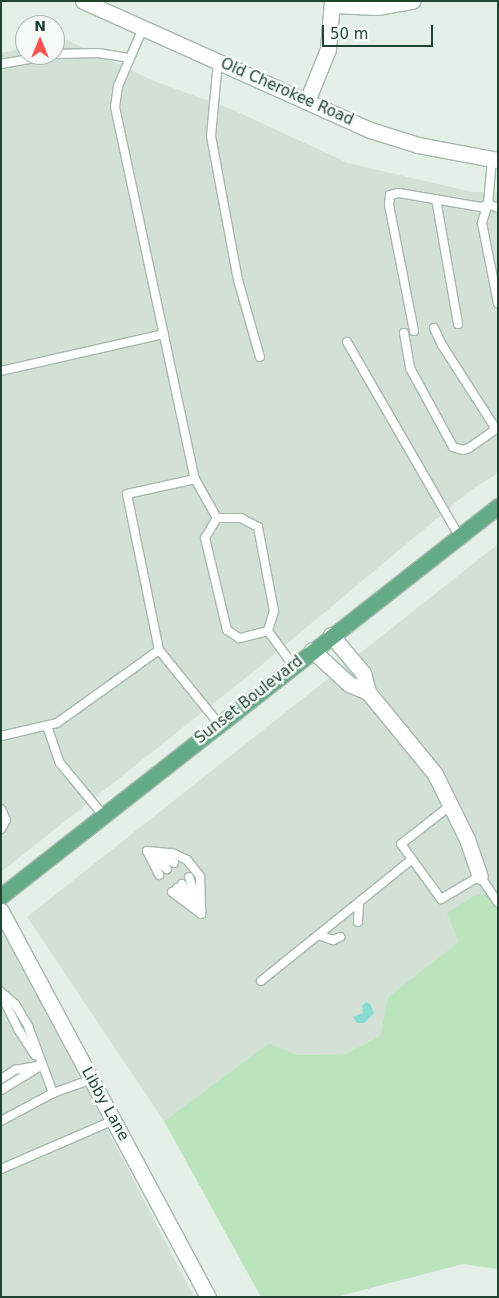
<!DOCTYPE html>
<html>
<head>
<meta charset="utf-8">
<style>
	body { margin:0 }
	#map { position:relative; width:499px; height:1298px; overflow:hidden; background:#e4efe8; font-family:"DejaVu Sans",sans-serif }
	div>[style] { position:absolute }
	[style*='--x'] { left:calc(var(--x)*1px); top:calc(var(--y)*1px); width:calc(var(--w)*1px); rotate:calc(var(--a)*1deg) }
	.built>* { inset:0; background:#d2e0d6 }
	.green>* { inset:0; background:#bbe3bc }
	.water>* { inset:0; background:#86dbd3 }
	.roads { filter:drop-shadow(1px 0 #a6b8ae) drop-shadow(-1px 0 #a6b8ae) drop-shadow(0 1px #a6b8ae) drop-shadow(0 -1px #a6b8ae) }
	.service>* { height:8px; margin:-4px; padding:0 4px; transform-origin:4px; border-radius:4px; background:#fff }
	.minor>* { height:15px; margin:-7.5px; padding:0 7.5px; transform-origin:7.5px; border-radius:7.5px; background:#fff }
	.tertiary>* { height:15px; margin:-7.5px; padding:0 7.5px; transform-origin:7.5px; border-radius:7.5px; background:#fff }
	.primary>* { height:15px; margin:-7.5px; padding:0 7.5px; transform-origin:7.5px; border-radius:7.5px; background:#63aa86 }
	span { translate:-50% -50%; white-space:nowrap; text-align:center; line-height:1.15; -webkit-text-stroke:5px #f6fbf7; paint-order:stroke }
	.street-label { font-size:15px; color:#214432 }
	.frame { position:absolute; inset:0; border:2px solid #214432; pointer-events:none }
	.north { position:absolute; left:15px; top:15px; width:50px; height:50px; box-sizing:border-box; background:#f6fbf7; border:1px solid #a1b2a8; border-radius:50%; rotate:0deg; font-size:14px; font-weight:700; line-height:20px; text-align:center; color:#214432 }
	.north::after { content:''; display:block; margin:auto; width:18px; height:22px; background:#ff5354; clip-path:polygon(50% 0,100% 100%,50% 72%,0 100%) }
	.scale { position:absolute; left:322px; top:25px; width:111px; height:22px; box-sizing:border-box; border:2px solid #214432; border-top:0; padding-left:6px; font-size:15px; line-height:18px; white-space:nowrap; color:#214432; -webkit-text-stroke:4px #f6fbf7; paint-order:stroke }
</style>
</head>
<body>
<div id="map">
	<div class="built">
		<i style="clip-path:polygon(67px 40px,154px 81px,231px 109px,348px 163px,472px 192px,498px 192px,498px 473px,471px 490px,253px 672px,1px 872px,1px 53px,25px 48px,25px 55px,55px 55px,55px 42px)"></i>
		<i style="clip-path:polygon(498px 544px,498px 890px,474px 896px,460px 942px,388px 997px,380px 1036px,345px 1054px,297px 1055px,269px 1043px,164px 1121px,27px 917px)"></i>
		<i style="clip-path:polygon(1px 934px,9px 939px,194px 1297px,1px 1297px)"></i>
	</div>
	<div class="green">
		<i style="clip-path:polygon(498px 890px,498px 1269px,463px 1264px,336px 1297px,261px 1297px,164px 1121px,269px 1043px,297px 1055px,345px 1054px,380px 1036px,388px 997px,459px 942px,447px 913px,474px 896px)"></i>
	</div>
	<div class="water">
		<i style="clip-path:polygon(366px 1002px,370px 1004px,374px 1013px,364px 1023px,357px 1023px,353px 1017px,363px 1013px,362px 1006px)"></i>
	</div>
	<div class="roads">
		<div class="service">
			<i style="--x:143;--y:28;--w:63;--a:113.3"></i>
			<i style="--x:118;--y:86;--w:21;--a:98"></i>
			<i style="--x:115;--y:107;--w:381;--a:77.9"></i>
			<i style="--x:195;--y:479;--w:45;--a:60.6"></i>
			<i style="--x:55;--y:54;--w:43;--a:-1.3"></i>
			<i style="--x:98;--y:53;--w:31;--a:9"></i>
			<i style="--x:218;--y:61;--w:75;--a:95.3"></i>
			<i style="--x:211;--y:136;--w:147;--a:79.4"></i>
			<i style="--x:238;--y:280;--w:80;--a:74.1"></i>
			<i style="--x:1;--y:64;--w:52;--a:-10"></i>
			<i style="--x:436;--y:199;--w:127;--a:80"></i>
			<i style="--x:498;--y:208;--w:11;--a:-158"></i>
			<i style="--x:488;--y:204;--w:20;--a:108"></i>
			<i style="--x:482;--y:223;--w:82;--a:78.7"></i>
			<i style="--x:434;--y:328;--w:19;--a:65"></i>
			<i style="--x:442;--y:345;--w:100;--a:57.3"></i>
			<i style="--x:496;--y:429;--w:2;--a:-27"></i>
			<i style="--x:414;--y:331;--w:128;--a:-101.2"></i>
			<i style="--x:389;--y:205;--w:10;--a:-84"></i>
			<i style="--x:390;--y:195;--w:9;--a:-13"></i>
			<i style="--x:399;--y:193;--w:83;--a:9.7"></i>
			<i style="--x:481;--y:207;--w:8;--a:-23"></i>
			<i style="--x:488;--y:204;--w:45;--a:-84.9"></i>
			<i style="--x:404;--y:333;--w:36;--a:80"></i>
			<i style="--x:410;--y:368;--w:90;--a:61.4"></i>
			<i style="--x:453;--y:447;--w:10;--a:17"></i>
			<i style="--x:463;--y:450;--w:6;--a:-18"></i>
			<i style="--x:469;--y:448;--w:33;--a:-35"></i>
			<i style="--x:347;--y:342;--w:224;--a:60"></i>
			<i style="--x:1;--y:371;--w:167;--a:-12.8"></i>
			<i style="--x:217;--y:518;--w:24;--a:0"></i>
			<i style="--x:241;--y:518;--w:19;--a:28"></i>
			<i style="--x:258;--y:527;--w:86;--a:79.2"></i>
			<i style="--x:274;--y:611;--w:21;--a:107"></i>
			<i style="--x:268;--y:631;--w:30;--a:166"></i>
			<i style="--x:239;--y:638;--w:14;--a:-146"></i>
			<i style="--x:227;--y:630;--w:95;--a:-103.4"></i>
			<i style="--x:205;--y:538;--w:23;--a:-59"></i>
			<i style="--x:268;--y:631;--w:42;--a:53.7"></i>
			<i style="--x:159;--y:650;--w:159;--a:-101.6"></i>
			<i style="--x:127;--y:494;--w:70;--a:-12.4"></i>
			<i style="--x:47;--y:726;--w:39;--a:71"></i>
			<i style="--x:60;--y:763;--w:67;--a:50.4"></i>
			<i style="--x:1;--y:736;--w:57;--a:-13.1"></i>
			<i style="--x:57;--y:723;--w:125;--a:-35.6"></i>
			<i style="--x:159;--y:650;--w:95;--a:51"></i>
			<i style="--x:451;--y:805;--w:63;--a:142"></i>
			<i style="--x:401;--y:844;--w:68;--a:54"></i>
			<i style="--x:441;--y:899;--w:45;--a:-30.5"></i>
			<i style="--x:480;--y:876;--w:32;--a:56"></i>
			<i style="--x:1;--y:809;--w:12;--a:66"></i>
			<i style="--x:6;--y:820;--w:10;--a:119"></i>
			<i style="--x:147;--y:851;--w:25;--a:5"></i>
			<i style="--x:172;--y:853;--w:17;--a:25"></i>
			<i style="--x:187;--y:860;--w:21;--a:51"></i>
			<i style="--x:200;--y:876;--w:38;--a:88"></i>
			<i style="--x:147;--y:851;--w:27;--a:63"></i>
			<i style="--x:154;--y:854;--w:22;--a:24"></i>
			<i style="--x:153;--y:856;--w:19;--a:43"></i>
			<i style="--x:189;--y:877;--w:29;--a:72"></i>
			<i style="--x:182;--y:884;--w:23;--a:59"></i>
			<i style="--x:177;--y:888;--w:16;--a:47"></i>
			<i style="--x:172;--y:892;--w:36;--a:37"></i>
			<i style="--x:358;--y:922;--w:19;--a:-87"></i>
			<i style="--x:319;--y:935;--w:15;--a:20"></i>
			<i style="--x:333;--y:940;--w:8;--a:-23"></i>
			<i style="--x:261;--y:981;--w:193;--a:-38.9"></i>
			<i style="--x:1;--y:992;--w:18;--a:41"></i>
			<i style="--x:15;--y:1004;--w:26;--a:59"></i>
			<i style="--x:28;--y:1026;--w:72;--a:69.5"></i>
			<i style="--x:53;--y:1093;--w:41;--a:-19.7"></i>
			<i style="--x:1;--y:994;--w:39;--a:64"></i>
			<i style="--x:18;--y:1029;--w:31;--a:57"></i>
			<i style="--x:1;--y:1079;--w:17;--a:-33"></i>
			<i style="--x:15;--y:1070;--w:23;--a:-10"></i>
			<i style="--x:1;--y:1090;--w:48;--a:-31.4"></i>
			<i style="--x:1;--y:1121;--w:59;--a:-28.3"></i>
			<i style="--x:1;--y:1169;--w:123;--a:-23.4"></i>
		</div>
		<div class="minor">
			<i style="--x:333;--y:5;--w:44;--a:2.6"></i>
			<i style="--x:377;--y:7;--w:36;--a:-10"></i>
			<i style="--x:307;--y:101;--w:56;--a:-68"></i>
			<i style="--x:328;--y:49;--w:48;--a:-85.2"></i>
			<i style="--x:331;--y:635;--w:50;--a:49.9"></i>
			<i style="--x:363;--y:673;--w:20;--a:75"></i>
			<i style="--x:368;--y:692;--w:106;--a:50.7"></i>
			<i style="--x:435;--y:774;--w:72;--a:63.8"></i>
			<i style="--x:467;--y:839;--w:39;--a:71"></i>
			<i style="--x:312;--y:650;--w:50;--a:42.6"></i>
			<i style="--x:349;--y:684;--w:21;--a:23"></i>
			<i style="--x:1;--y:911;--w:438;--a:61.8"></i>
		</div>
		<div class="tertiary">
			<i style="--x:83;--y:1;--w:315;--a:24.2"></i>
			<i style="--x:370;--y:130;--w:50;--a:17.4"></i>
			<i style="--x:418;--y:145;--w:81;--a:10.6"></i>
		</div>
		<div class="primary">
			<i style="--x:1;--y:896;--w:632;--a:-38.12"></i>
		</div>
	</div>
	<div class="street-label">
		<span style="left:287px;top:92px;rotate:24deg">Old Cherokee Road</span>
		<span style="left:249px;top:700px;rotate:-38deg">Sunset Boulevard</span>
		<span style="left:105px;top:1104px;rotate:61deg">Libby Lane</span>
	</div>
	<div class="frame"></div>
	<div class="north">N</div>
	<div class="scale">50 m</div>
</div>
</body>
</html>
